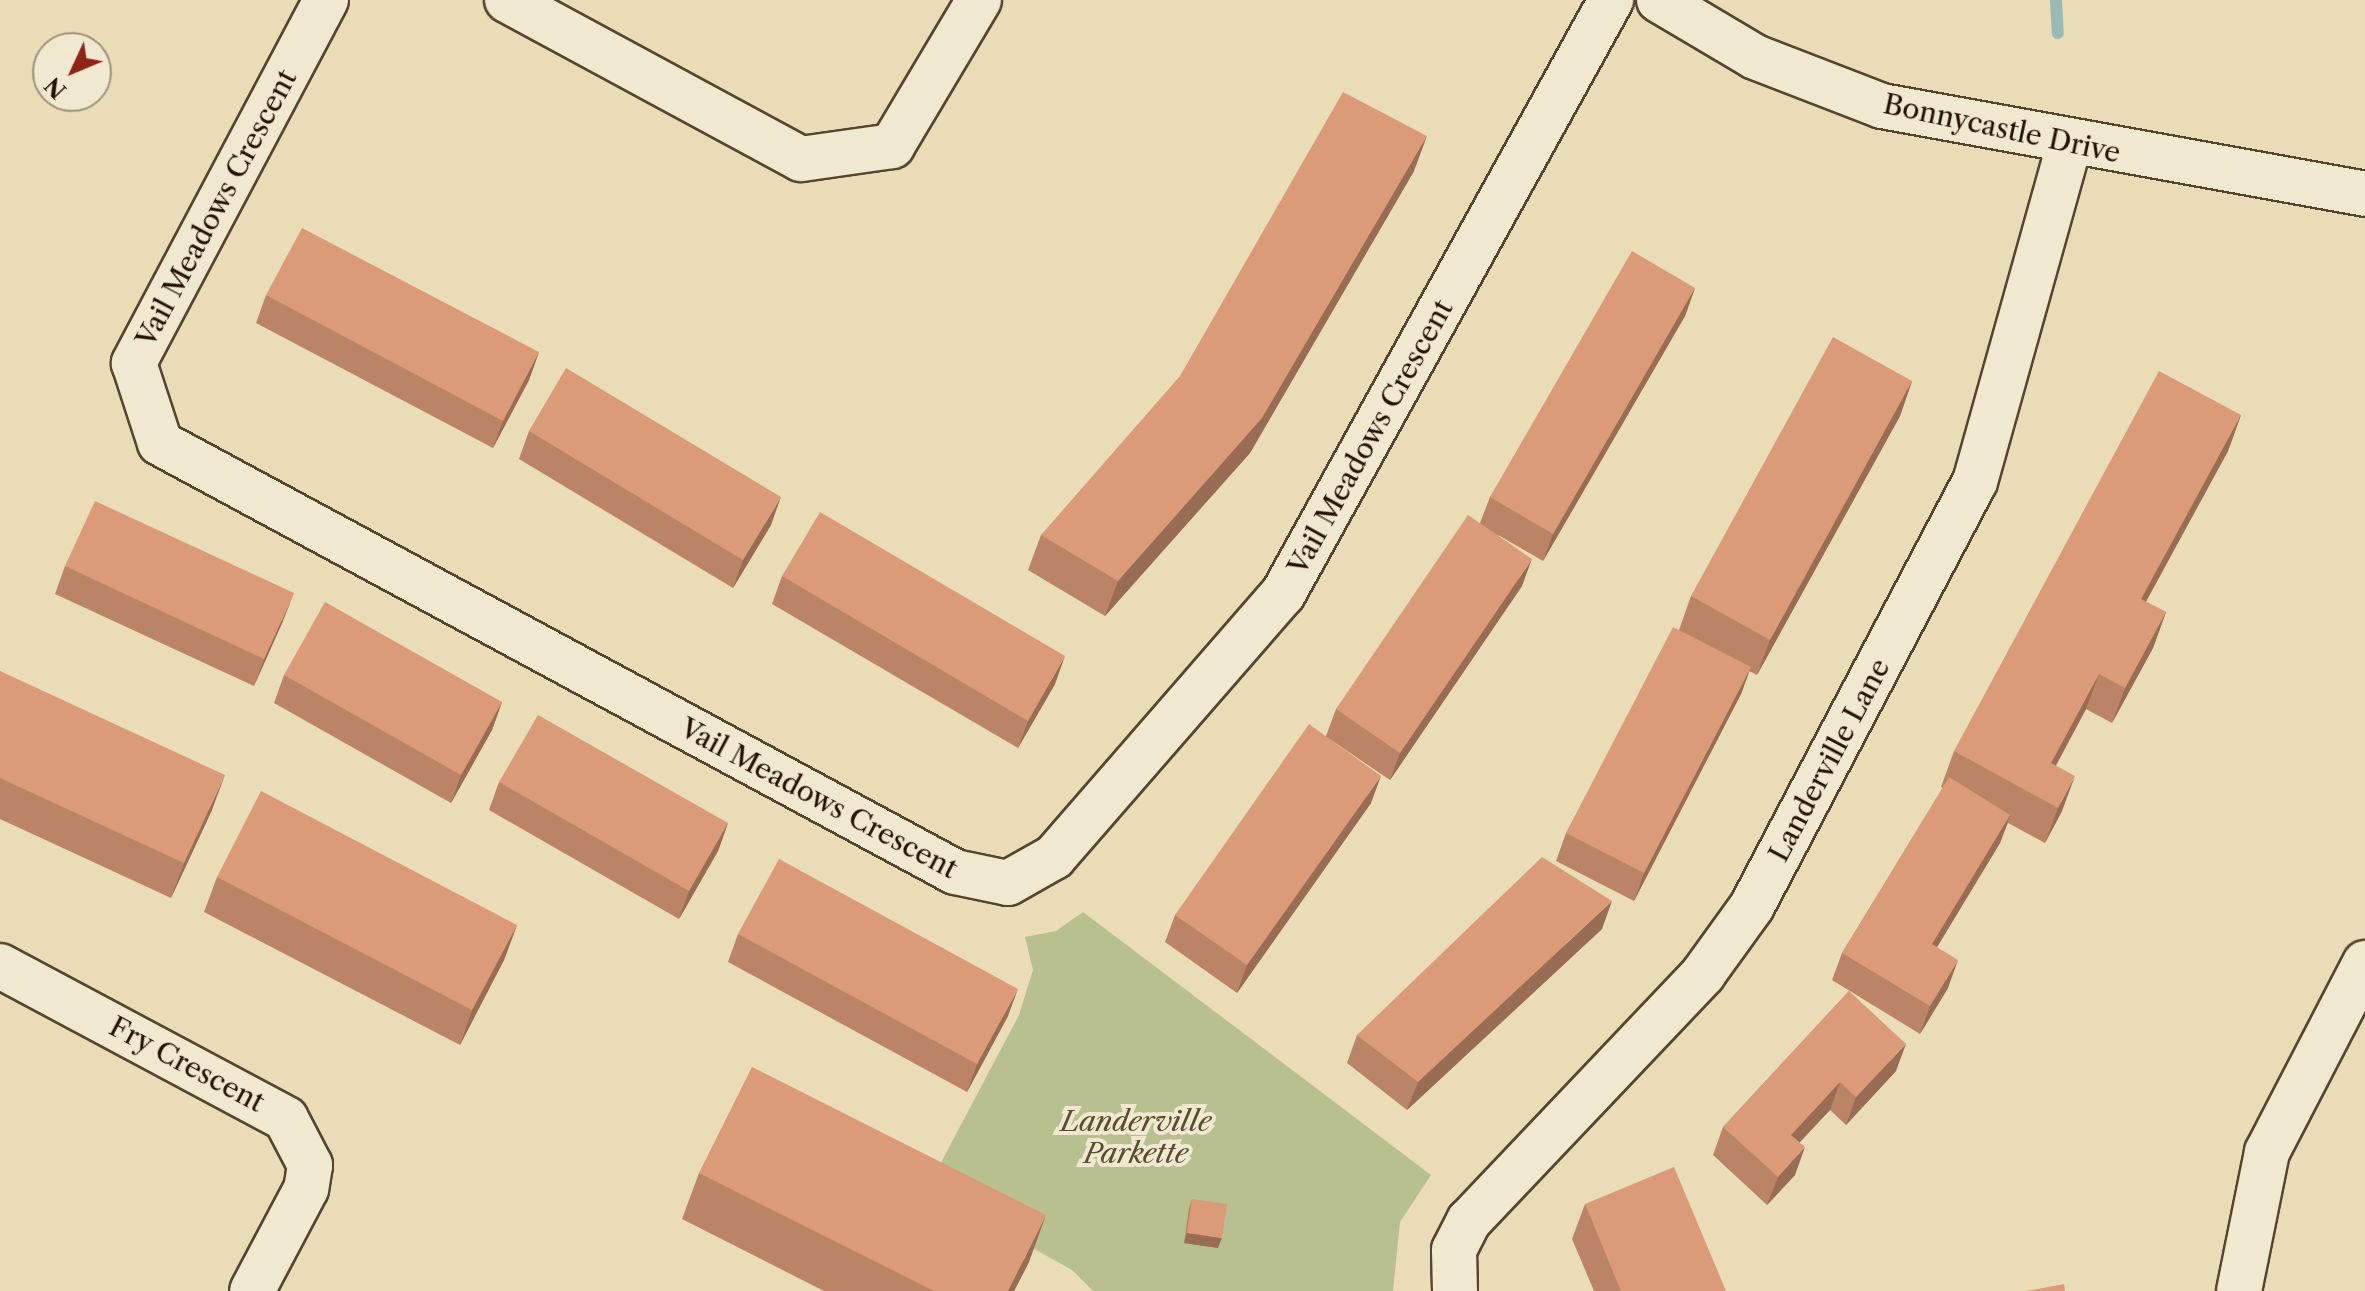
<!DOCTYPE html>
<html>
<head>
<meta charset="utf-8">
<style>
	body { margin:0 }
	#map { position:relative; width:2365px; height:1291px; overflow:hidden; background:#eadcb7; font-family:"Libre Caslon Text",serif }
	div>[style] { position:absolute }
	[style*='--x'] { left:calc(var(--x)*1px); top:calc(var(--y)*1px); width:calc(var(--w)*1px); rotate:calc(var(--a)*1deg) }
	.green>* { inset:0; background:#b7c08e }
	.stream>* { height:12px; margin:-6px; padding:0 6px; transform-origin:6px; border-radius:6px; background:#9abab7 }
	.roads { filter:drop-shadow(2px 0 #56442e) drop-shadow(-2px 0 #56442e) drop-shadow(0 2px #56442e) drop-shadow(0 -2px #56442e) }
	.street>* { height:44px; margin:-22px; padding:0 22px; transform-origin:22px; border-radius:22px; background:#f1e8d0 }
	.wall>* { inset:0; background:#bc8467 }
	.shaded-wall>* { inset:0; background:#996c54 }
	.building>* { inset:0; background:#db9a78 }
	span { translate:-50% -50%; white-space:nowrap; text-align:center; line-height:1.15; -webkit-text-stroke:8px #f1e8d0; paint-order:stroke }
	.street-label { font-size:28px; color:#241100 }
	.park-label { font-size:28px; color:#574e32; font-style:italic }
	.north { position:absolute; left:32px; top:32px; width:80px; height:80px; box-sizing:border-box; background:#f1e8d0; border:2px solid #9f927d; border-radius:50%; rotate:226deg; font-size:22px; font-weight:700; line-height:32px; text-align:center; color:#241100 }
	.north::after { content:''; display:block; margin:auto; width:28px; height:36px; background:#8f2418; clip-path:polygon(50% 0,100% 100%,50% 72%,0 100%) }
</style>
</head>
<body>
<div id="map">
	<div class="green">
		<i style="clip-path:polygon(1083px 912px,1431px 1175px,1400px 1222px,1393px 1291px,1093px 1291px,1072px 1270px,927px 1189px,1019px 1015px,1033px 970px,1025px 937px,1056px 931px)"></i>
	</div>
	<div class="stream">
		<i style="--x:2056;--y:0;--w:33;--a:87"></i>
	</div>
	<div class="roads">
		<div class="street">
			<i style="--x:326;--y:0;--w:411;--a:117.9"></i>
			<i style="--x:134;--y:363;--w:84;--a:72"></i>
			<i style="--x:160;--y:443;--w:903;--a:28.35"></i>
			<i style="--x:955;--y:872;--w:54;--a:11.7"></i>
			<i style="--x:1008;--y:883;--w:53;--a:-29.5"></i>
			<i style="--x:1054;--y:857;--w:349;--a:-49"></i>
			<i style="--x:1283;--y:594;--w:679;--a:-61.09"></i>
			<i style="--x:507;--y:0;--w:334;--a:28.4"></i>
			<i style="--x:801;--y:159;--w:92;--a:-8.1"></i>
			<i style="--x:892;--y:146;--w:170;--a:-59.2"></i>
			<i style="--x:1659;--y:0;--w:112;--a:30.7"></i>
			<i style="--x:1755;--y:57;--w:136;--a:21.1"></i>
			<i style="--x:1882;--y:106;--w:491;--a:10.3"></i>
			<i style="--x:0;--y:966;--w:324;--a:28.1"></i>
			<i style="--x:286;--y:1119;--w:52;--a:62.4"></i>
			<i style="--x:310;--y:1165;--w:24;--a:99"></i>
			<i style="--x:306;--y:1189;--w:115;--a:117.9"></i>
			<i style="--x:1455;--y:1291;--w:41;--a:-91.4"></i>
			<i style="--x:1454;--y:1250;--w:33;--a:-63"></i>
			<i style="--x:1469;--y:1221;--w:340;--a:-46.5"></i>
			<i style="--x:1703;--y:974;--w:84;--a:-54.2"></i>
			<i style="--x:1752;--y:906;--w:479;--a:-62.3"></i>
			<i style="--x:1975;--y:482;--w:350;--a:-74.4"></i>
			<i style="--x:2239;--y:1291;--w:142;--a:-78.6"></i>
			<i style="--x:2267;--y:1152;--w:213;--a:-62.6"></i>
		</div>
	</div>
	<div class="wall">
		<i style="clip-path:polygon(1414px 171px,1250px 453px,1105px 616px,1028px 570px,1041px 535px)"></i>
		<i style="clip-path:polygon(1695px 288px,1685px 316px,1543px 561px,1498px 535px,1522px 586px,1390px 780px,1328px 738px,1371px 803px,1237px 993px,1165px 942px,1175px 915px,1326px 736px,1336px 709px,1480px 523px,1490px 497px)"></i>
		<i style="clip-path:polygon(266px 295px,539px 352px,529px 380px,493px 448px,256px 323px)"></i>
		<i style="clip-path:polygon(1912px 381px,1900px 416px,1757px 675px,1749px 671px,1741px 694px,1634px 901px,1556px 861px,1566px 833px,1679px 630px,1691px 596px)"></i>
		<i style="clip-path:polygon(2241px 415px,2228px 451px,2146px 602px,2166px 612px,2153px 648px,2112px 723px,2086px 709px,2056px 766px,2062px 811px,2045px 843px,2008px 823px,2000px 843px,1937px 947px,1948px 988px,1920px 1034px,1832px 980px,1842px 953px,1943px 788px,1941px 787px,1954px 751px)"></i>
		<i style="clip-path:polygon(529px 431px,771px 525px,733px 588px,519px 459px)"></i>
		<i style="clip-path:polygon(65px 566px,283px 621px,254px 686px,55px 594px)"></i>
		<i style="clip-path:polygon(782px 576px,1055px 684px,1018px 748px,772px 604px)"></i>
		<i style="clip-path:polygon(0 671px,212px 810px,171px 898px,0 819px)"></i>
		<i style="clip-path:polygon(284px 675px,502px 702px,492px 730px,451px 803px,274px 703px)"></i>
		<i style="clip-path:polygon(499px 782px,728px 823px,718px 851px,679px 919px,489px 810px)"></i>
		<i style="clip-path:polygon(217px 877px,517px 925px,504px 960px,460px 1045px,204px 912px)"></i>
		<i style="clip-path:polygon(1602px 929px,1407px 1110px,1347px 1063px,1357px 1035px)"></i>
		<i style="clip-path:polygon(738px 934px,1008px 1016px,967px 1092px,728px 962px)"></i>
		<i style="clip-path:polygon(1849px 991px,1896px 1071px,1846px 1125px,1830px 1110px,1800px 1142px,1795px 1175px,1767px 1205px,1713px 1155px,1723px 1127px)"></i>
		<i style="clip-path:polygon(699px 1173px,1029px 1262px,1014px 1291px,824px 1291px,682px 1219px)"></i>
		<i style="clip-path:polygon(1192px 1199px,1218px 1248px,1184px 1243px,1189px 1208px)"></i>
		<i style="clip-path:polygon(1585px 1204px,1726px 1291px,1594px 1291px,1572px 1239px)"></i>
	</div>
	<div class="shaded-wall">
		<i style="clip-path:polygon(1427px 136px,1414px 171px,1250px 453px,1105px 616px,1118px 581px)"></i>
		<i style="clip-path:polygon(1695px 288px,1685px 316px,1543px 561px,1553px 534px)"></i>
		<i style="clip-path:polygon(539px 352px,529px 380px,493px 448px,503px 421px)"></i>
		<i style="clip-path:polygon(1912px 381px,1900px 416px,1757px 675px,1770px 640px)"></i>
		<i style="clip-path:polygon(2241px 415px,2228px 451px,2128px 634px,2141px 599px)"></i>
		<i style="clip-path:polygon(781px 497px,771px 525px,733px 588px,743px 560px)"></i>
		<i style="clip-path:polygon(1532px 559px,1522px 586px,1390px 780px,1400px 753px)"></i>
		<i style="clip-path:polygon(294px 593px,283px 621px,254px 686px,264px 659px)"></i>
		<i style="clip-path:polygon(2166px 612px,2153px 648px,2112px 723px,2125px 688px)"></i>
		<i style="clip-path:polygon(1065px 656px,1055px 684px,1018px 748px,1028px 721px)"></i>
		<i style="clip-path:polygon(1751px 667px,1741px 694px,1634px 901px,1644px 873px)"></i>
		<i style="clip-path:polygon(2099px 674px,2086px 709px,2038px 798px,2051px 763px)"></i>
		<i style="clip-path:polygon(502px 702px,492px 730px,451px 803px,461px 775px)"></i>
		<i style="clip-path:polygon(225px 775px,212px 810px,171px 898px,184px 863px)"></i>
		<i style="clip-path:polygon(1381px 776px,1371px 803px,1237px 993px,1247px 965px)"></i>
		<i style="clip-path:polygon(2075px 776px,2062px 811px,2045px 843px,2058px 808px)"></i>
		<i style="clip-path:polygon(2010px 815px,2000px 843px,1922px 972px,1932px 944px)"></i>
		<i style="clip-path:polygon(728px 823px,718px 851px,679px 919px,689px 891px)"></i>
		<i style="clip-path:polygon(1612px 901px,1602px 929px,1407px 1110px,1418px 1082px)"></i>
		<i style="clip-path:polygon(517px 925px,504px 960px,460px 1045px,472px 1010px)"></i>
		<i style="clip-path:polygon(1958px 960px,1948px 988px,1920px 1034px,1930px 1006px)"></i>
		<i style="clip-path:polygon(1018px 989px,1008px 1016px,967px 1092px,977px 1064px)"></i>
		<i style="clip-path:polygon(1906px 1044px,1896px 1071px,1846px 1125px,1856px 1097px)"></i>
		<i style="clip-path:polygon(1840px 1082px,1830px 1110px,1781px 1162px,1791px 1135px)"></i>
		<i style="clip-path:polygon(1805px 1147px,1795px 1175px,1767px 1205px,1778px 1177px)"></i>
		<i style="clip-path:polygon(1046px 1215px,1029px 1262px,1014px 1291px,1008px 1291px)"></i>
		<i style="clip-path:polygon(1187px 1233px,1222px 1238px,1218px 1248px,1184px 1243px)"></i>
	</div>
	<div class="building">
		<i style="clip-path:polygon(1343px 92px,1427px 136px,1262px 418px,1118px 581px,1041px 535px,1180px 376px)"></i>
		<i style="clip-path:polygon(302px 228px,539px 352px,503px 421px,266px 295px)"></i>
		<i style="clip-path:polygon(1632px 251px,1695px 288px,1553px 534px,1490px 497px)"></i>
		<i style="clip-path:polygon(1833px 337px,1912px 381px,1770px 640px,1691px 596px)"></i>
		<i style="clip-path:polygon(566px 368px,781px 497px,743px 560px,529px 431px)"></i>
		<i style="clip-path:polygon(2159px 371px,2241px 415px,2141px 599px,2166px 612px,2125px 688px,2099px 674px,2051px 763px,2075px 776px,2058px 808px,1954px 751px)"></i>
		<i style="clip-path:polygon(95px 501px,294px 593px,264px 659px,65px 566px)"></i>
		<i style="clip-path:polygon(820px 512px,1065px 656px,1028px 721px,782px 576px)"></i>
		<i style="clip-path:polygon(1468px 515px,1532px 559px,1400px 753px,1336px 709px)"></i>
		<i style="clip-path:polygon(325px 602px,502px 702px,461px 775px,284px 675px)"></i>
		<i style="clip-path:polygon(1673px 627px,1751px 667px,1644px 873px,1566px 833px)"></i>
		<i style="clip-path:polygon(0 671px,225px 775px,184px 863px,0 778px)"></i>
		<i style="clip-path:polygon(538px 715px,728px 823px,689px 891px,499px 782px)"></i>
		<i style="clip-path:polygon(1309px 724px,1381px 776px,1247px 965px,1175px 915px)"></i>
		<i style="clip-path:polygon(1949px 777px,2010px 815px,1932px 944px,1958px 960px,1930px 1006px,1842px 953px)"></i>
		<i style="clip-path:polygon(261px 791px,517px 925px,472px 1010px,217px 877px)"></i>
		<i style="clip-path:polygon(1542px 857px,1612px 901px,1418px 1082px,1357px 1035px)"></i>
		<i style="clip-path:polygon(779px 859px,1018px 989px,977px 1064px,738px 934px)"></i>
		<i style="clip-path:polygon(1849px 991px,1906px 1044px,1856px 1097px,1840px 1082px,1791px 1135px,1805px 1147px,1778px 1177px,1723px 1127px)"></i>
		<i style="clip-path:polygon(752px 1067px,1046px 1215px,1008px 1291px,934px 1291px,699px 1173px)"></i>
		<i style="clip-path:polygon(1674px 1167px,1726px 1291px,1621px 1291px,1585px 1204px)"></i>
		<i style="clip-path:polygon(1192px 1199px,1227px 1204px,1222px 1238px,1187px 1233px)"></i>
		<i style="clip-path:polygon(2064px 1284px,2065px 1291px,2026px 1291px)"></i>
	</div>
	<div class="street-label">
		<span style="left:2002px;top:128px;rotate:12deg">Bonnycastle Drive</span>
		<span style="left:216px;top:208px;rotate:-62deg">Vail Meadows Crescent</span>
		<span style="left:1370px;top:437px;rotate:-61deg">Vail Meadows Crescent</span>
		<span style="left:1829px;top:760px;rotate:-62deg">Landerville Lane</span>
		<span style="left:819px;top:798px;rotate:28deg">Vail Meadows Crescent</span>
		<span style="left:187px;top:1064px;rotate:28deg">Fry Crescent</span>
	</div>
	<div class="park-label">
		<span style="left:1136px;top:1137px">Landerville<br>Parkette</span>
	</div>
	<div class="north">N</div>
</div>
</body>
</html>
